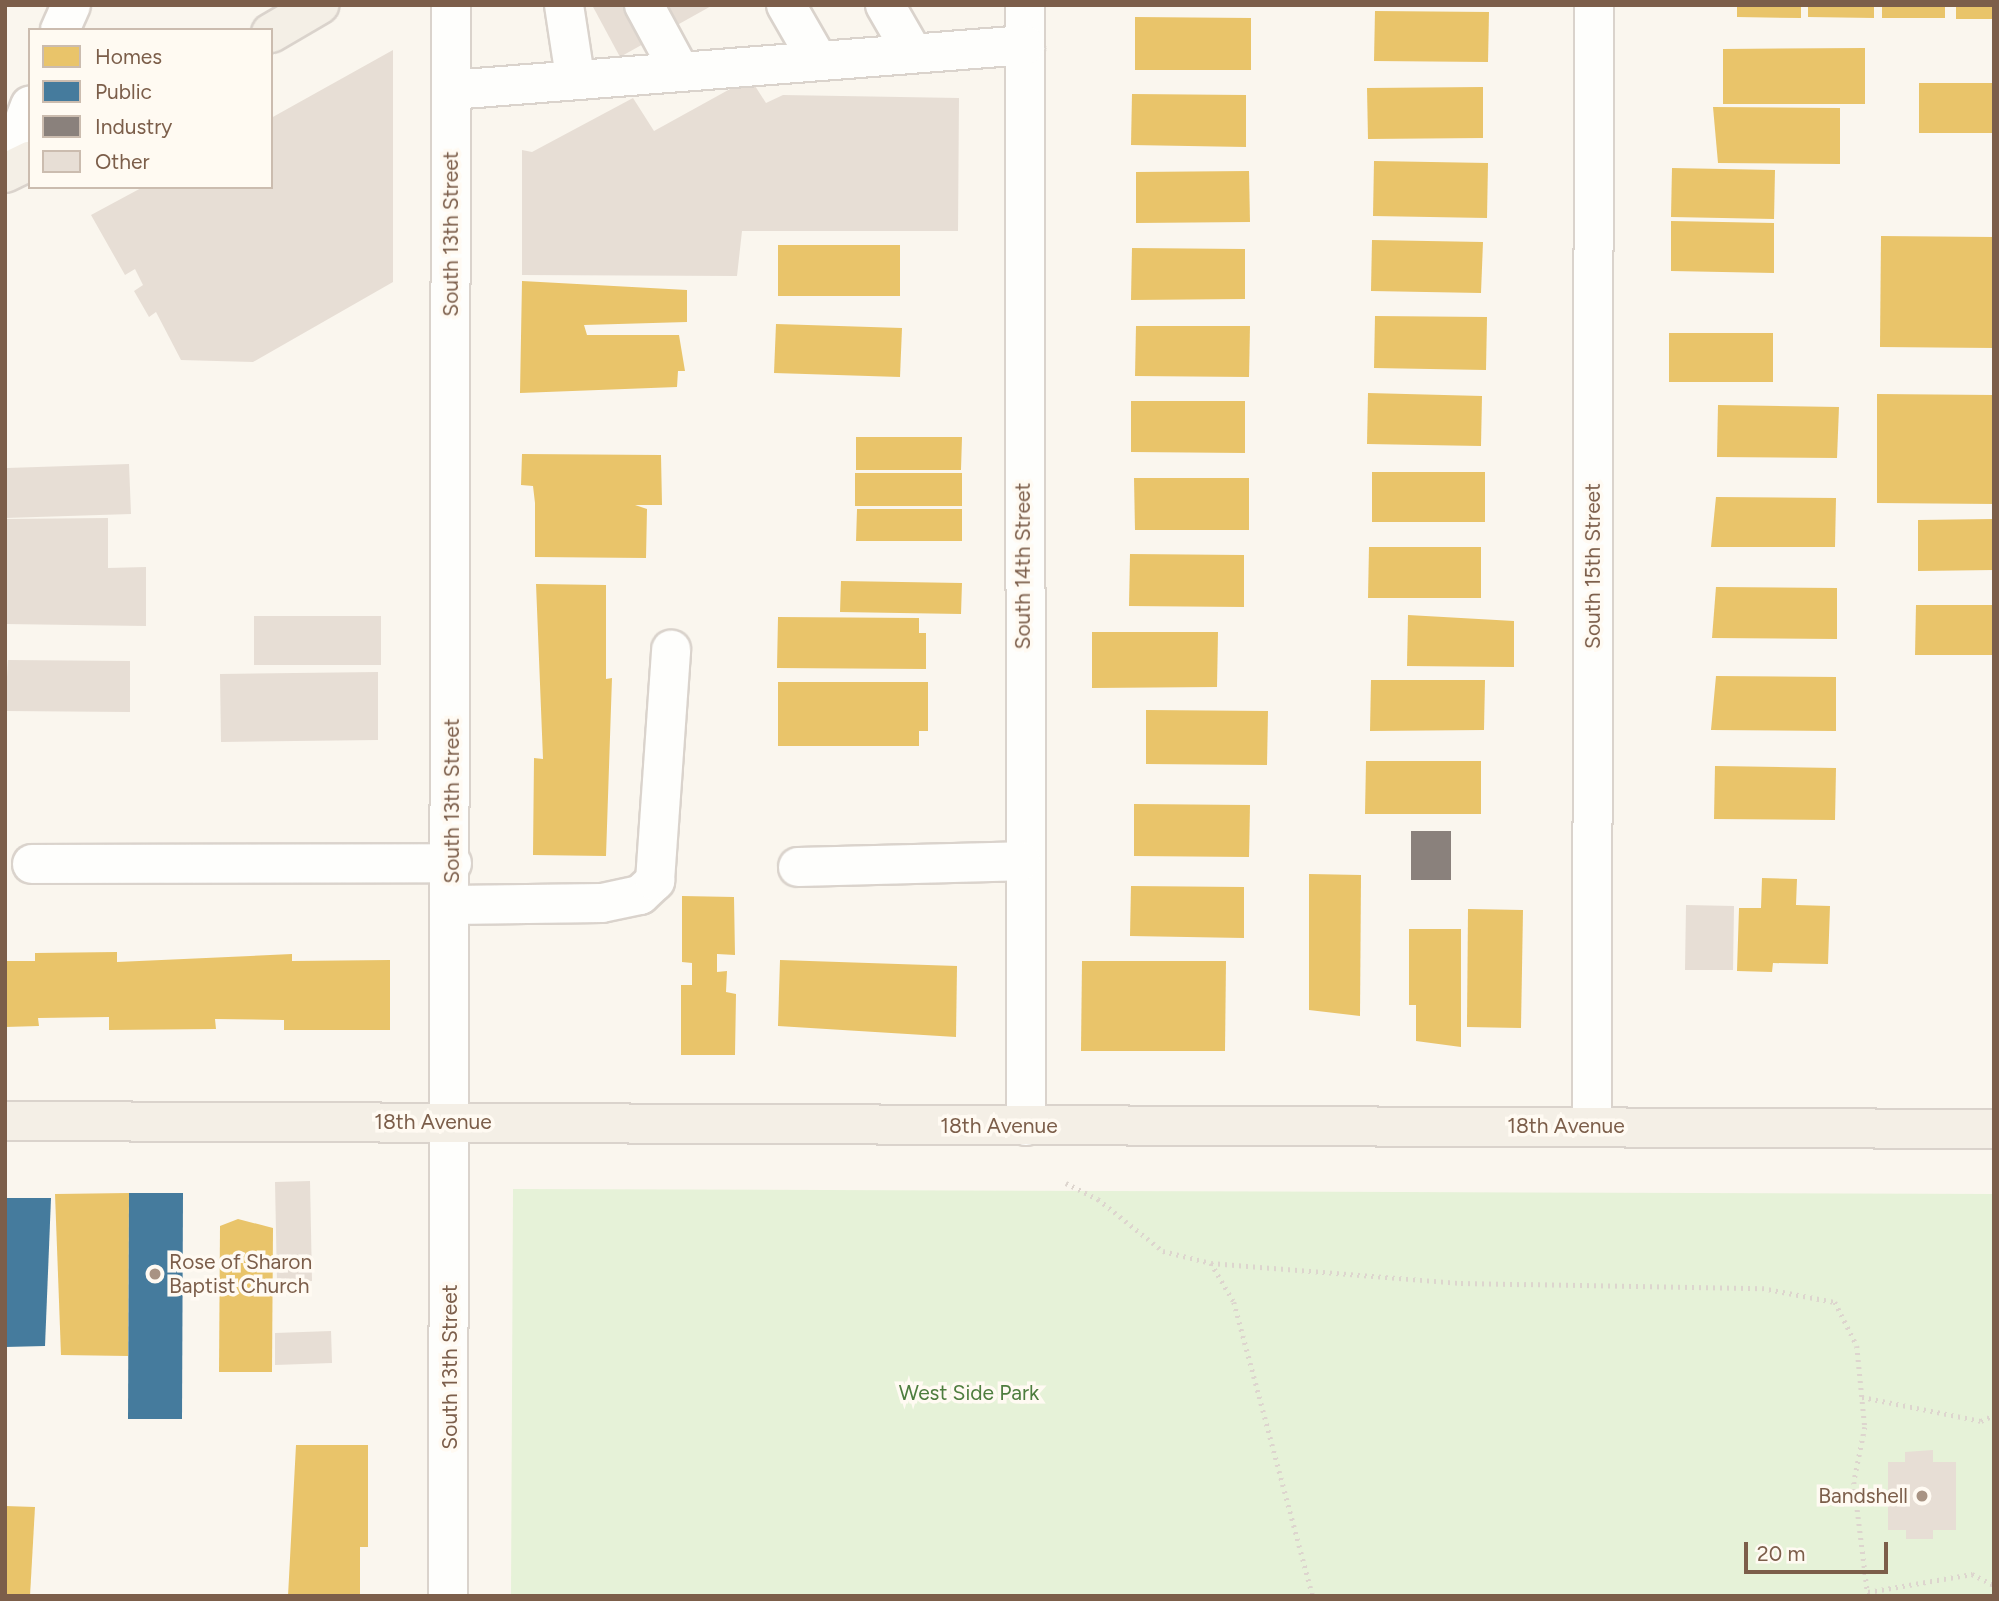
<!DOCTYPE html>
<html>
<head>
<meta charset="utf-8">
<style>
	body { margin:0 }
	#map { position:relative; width:1999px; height:1601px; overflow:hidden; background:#faf6ee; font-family:Figtree,sans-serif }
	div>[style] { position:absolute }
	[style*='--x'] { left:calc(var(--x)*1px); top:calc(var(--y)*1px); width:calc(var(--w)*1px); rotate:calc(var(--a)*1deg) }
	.green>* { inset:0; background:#e6f2d8 }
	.homes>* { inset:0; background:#e9c46a }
	.public>* { inset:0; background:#457b9d }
	.industry>* { inset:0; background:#8a817c }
	.building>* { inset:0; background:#e7ded5 }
	.path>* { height:4.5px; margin-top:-2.25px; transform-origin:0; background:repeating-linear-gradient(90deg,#ddd5ce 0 2px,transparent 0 7px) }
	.roads { filter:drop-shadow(2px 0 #dad3cc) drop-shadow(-2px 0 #dad3cc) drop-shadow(0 2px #dad3cc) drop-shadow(0 -2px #dad3cc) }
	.minor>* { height:38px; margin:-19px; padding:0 19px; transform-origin:19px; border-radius:19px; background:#fefefc }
	.major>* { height:38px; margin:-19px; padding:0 19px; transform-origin:19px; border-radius:19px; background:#f4efe6 }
	.dots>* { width:19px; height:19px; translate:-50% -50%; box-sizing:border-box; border:4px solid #fffaf2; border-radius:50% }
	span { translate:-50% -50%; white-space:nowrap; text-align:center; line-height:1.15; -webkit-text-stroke:7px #fffaf2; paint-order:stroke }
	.street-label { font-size:21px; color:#7c5e4a }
	.poi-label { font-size:21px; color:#7c5e4a }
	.left { translate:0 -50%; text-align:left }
	.right { translate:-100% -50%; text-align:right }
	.park-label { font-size:21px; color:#4e7d3e }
	.frame { position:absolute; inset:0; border:7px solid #7c5e4a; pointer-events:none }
	.legend { position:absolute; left:28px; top:28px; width:245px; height:161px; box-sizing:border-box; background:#fffaf2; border:2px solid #cbbcaf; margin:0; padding:9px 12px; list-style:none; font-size:21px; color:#7c5e4a }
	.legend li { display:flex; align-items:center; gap:14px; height:35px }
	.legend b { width:35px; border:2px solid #cbbcaf }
	.scale { position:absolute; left:1744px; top:1542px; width:144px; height:32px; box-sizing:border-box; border:4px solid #7c5e4a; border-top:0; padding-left:9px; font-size:21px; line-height:24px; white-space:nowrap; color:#7c5e4a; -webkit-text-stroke:5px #fffaf2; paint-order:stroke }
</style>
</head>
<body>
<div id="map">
	<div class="green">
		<i style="clip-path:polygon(513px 1189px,1994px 1194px,1994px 1596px,511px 1596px)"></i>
	</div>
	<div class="homes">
		<i style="clip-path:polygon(1737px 5px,1801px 5px,1801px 18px,1737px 17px)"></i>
		<i style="clip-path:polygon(1808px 5px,1874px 5px,1874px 18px,1808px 17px)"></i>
		<i style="clip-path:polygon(1882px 5px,1945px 5px,1945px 18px,1882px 18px)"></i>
		<i style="clip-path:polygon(1956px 5px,1994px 5px,1994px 19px,1956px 19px)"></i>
		<i style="clip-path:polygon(1375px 11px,1489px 12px,1488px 62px,1374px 61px)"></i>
		<i style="clip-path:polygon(1135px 17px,1251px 18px,1251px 70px,1135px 70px)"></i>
		<i style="clip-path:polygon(1865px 48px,1865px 104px,1723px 104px,1723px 49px)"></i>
		<i style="clip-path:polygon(1919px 83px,1994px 83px,1994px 133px,1919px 133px)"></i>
		<i style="clip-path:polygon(1483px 87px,1483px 138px,1368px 139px,1367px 88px)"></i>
		<i style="clip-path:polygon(1132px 94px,1246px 95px,1246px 147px,1131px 145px)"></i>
		<i style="clip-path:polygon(1713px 107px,1840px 108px,1840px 164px,1718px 163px)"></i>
		<i style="clip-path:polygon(1374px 161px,1488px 163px,1487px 218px,1373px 216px)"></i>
		<i style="clip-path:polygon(1672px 168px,1775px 170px,1774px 219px,1671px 217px)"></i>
		<i style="clip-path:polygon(1249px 171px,1250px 222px,1136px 223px,1136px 172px)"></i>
		<i style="clip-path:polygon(1671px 221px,1774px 223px,1774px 273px,1671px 271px)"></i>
		<i style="clip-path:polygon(1881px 236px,1994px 237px,1994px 348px,1880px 347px)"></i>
		<i style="clip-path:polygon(1372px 240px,1483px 242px,1481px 293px,1371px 291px)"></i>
		<i style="clip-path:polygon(778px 245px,900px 245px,900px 296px,778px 296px)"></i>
		<i style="clip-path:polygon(1132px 248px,1245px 249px,1245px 299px,1131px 300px)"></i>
		<i style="clip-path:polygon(522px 281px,687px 290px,687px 322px,584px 325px,587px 335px,679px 335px,685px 371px,678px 371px,677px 387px,520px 393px)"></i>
		<i style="clip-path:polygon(1375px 316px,1487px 317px,1486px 370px,1374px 368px)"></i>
		<i style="clip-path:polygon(776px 324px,902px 328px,900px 377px,774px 373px)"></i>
		<i style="clip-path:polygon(1136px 326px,1250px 326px,1249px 377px,1135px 376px)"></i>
		<i style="clip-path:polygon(1669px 333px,1773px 333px,1773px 382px,1669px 382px)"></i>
		<i style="clip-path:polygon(1368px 393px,1482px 396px,1481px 446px,1367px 444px)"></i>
		<i style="clip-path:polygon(1877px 394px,1994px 395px,1994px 504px,1877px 503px)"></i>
		<i style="clip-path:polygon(1131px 401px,1245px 401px,1245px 453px,1131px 452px)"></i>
		<i style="clip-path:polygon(1718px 405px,1839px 407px,1837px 458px,1717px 457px)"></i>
		<i style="clip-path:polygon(856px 437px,962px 437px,961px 470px,856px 470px)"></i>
		<i style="clip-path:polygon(522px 454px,661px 455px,662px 505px,635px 505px,647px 509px,646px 558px,535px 557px,535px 503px,533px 486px,521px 485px)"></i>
		<i style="clip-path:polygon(1372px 472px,1485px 472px,1485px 522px,1372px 522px)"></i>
		<i style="clip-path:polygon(855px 473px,962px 473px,962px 506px,855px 506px)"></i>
		<i style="clip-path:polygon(1134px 478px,1249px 478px,1249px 530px,1135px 530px)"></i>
		<i style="clip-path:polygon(1716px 497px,1836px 498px,1835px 547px,1711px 547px)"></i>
		<i style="clip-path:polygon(857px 509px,962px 509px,962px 541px,856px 541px)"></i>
		<i style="clip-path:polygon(1994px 519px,1994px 570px,1918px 571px,1918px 520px)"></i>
		<i style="clip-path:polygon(1369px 547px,1481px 547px,1481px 598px,1368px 598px)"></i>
		<i style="clip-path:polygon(1130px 554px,1244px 555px,1244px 607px,1129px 606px)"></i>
		<i style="clip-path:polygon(841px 581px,962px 583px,961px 614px,840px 612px)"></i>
		<i style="clip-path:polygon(536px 584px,606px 585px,606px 679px,612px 678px,606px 856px,533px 855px,534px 758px,543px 759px)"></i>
		<i style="clip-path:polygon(1716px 587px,1837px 588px,1837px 639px,1712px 638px)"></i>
		<i style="clip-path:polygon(1916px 605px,1994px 605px,1994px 655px,1915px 655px)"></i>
		<i style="clip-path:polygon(1408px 615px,1514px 621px,1514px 667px,1407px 666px)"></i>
		<i style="clip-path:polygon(778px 617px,919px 618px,919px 633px,926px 633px,926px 669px,777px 668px)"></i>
		<i style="clip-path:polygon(1092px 632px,1218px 632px,1217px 687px,1092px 688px)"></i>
		<i style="clip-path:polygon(1716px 676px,1836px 677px,1836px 731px,1711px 730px)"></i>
		<i style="clip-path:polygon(1371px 680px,1485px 680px,1484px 730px,1370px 731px)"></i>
		<i style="clip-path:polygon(778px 682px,928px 682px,928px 731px,919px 731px,919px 746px,778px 746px)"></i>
		<i style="clip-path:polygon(1146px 710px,1268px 711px,1267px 765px,1146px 764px)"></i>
		<i style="clip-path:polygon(1366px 761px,1481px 761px,1481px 814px,1365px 814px)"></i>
		<i style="clip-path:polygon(1715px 766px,1836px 768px,1835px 820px,1714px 819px)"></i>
		<i style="clip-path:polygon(1134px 804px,1250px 805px,1249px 857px,1134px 856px)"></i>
		<i style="clip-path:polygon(1309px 874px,1361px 875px,1360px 1016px,1309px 1010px)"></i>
		<i style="clip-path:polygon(1762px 878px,1797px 879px,1796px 905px,1830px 906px,1828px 964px,1773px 963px,1772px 972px,1737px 971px,1739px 908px,1761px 908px)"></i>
		<i style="clip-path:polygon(1131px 886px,1244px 887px,1244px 938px,1130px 936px)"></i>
		<i style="clip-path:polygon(682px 896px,734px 897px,735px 955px,717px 954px,717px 972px,727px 971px,726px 992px,736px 994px,735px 1055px,681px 1055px,681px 985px,692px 985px,692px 963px,682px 962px)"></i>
		<i style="clip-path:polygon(1468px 909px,1523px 910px,1521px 1028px,1467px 1027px)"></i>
		<i style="clip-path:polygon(1409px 929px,1461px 929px,1461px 1047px,1416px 1041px,1416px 1005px,1409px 1005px)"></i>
		<i style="clip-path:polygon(117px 952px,117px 962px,292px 954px,292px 961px,390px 960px,390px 1030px,284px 1030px,284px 1020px,215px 1019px,216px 1029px,109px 1030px,109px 1017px,38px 1018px,39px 1026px,5px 1027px,5px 961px,35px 961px,35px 953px)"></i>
		<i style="clip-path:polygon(780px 960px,957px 966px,956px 1037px,778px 1026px)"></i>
		<i style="clip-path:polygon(1082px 961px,1226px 961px,1225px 1051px,1081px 1051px)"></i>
		<i style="clip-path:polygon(129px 1193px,128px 1356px,61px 1355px,55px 1194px)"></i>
		<i style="clip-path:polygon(238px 1219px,273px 1228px,272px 1372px,219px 1372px,220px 1226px)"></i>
		<i style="clip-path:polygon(296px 1445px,368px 1445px,368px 1547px,360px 1547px,360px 1596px,288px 1596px)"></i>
		<i style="clip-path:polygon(5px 1506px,35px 1507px,30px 1596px,5px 1596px)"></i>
	</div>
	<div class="public">
		<i style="clip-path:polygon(129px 1193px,183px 1193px,182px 1419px,128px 1419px)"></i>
		<i style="clip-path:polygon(5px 1198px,51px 1198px,45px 1346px,5px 1347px)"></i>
	</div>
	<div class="industry">
		<i style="clip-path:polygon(1411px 831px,1451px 831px,1451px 880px,1411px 880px)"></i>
	</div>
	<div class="building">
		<i style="clip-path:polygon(592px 5px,713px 5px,620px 57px)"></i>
		<i style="clip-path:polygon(393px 50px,393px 282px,253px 362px,181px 360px,156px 312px,149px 317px,134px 291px,143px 285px,135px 269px,125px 275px,91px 215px,143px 187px,271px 187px,271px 118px)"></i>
		<i style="clip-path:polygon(750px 78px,766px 103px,783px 95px,959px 98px,958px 231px,742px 231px,737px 276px,522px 275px,522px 150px,532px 152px,633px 98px,654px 131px)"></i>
		<i style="clip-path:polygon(129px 464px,131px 514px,5px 518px,7px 468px)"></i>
		<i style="clip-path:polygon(108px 518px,108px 568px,146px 567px,146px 626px,5px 624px,5px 519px)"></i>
		<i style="clip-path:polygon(254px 616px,381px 616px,381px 665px,254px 665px)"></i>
		<i style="clip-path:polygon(8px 660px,130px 661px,130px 712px,5px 711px)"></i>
		<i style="clip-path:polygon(378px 672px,378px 740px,221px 742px,220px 674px)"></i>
		<i style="clip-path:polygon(1686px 905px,1734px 906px,1733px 970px,1685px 970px)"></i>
		<i style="clip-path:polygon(310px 1181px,312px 1281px,277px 1282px,275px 1182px)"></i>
		<i style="clip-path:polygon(331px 1331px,332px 1363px,275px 1365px,275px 1333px)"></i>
		<i style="clip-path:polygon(1933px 1450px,1933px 1462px,1956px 1462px,1956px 1530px,1933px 1530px,1933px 1539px,1906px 1539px,1906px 1530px,1888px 1530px,1888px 1462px,1905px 1462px,1905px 1452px)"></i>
	</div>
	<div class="path">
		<i style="--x:1066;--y:1183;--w:36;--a:27"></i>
		<i style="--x:1098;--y:1199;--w:83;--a:38.7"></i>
		<i style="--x:1163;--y:1251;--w:49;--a:14"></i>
		<i style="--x:1211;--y:1263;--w:45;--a:59.5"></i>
		<i style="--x:1234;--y:1302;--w:304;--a:75"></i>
		<i style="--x:1211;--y:1263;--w:251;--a:4.6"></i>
		<i style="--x:1461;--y:1283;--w:301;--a:1"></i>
		<i style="--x:1762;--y:1288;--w:74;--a:10.9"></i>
		<i style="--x:1835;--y:1302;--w:49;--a:63.4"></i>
		<i style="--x:1857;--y:1346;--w:81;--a:84.4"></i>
		<i style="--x:1865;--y:1427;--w:56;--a:101.3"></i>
		<i style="--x:1854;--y:1482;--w:115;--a:83"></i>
		<i style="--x:1862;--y:1397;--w:121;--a:11.4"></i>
		<i style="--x:1981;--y:1421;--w:14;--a:-25"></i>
		<i style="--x:1868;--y:1592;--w:106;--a:-9.8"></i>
		<i style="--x:1972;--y:1574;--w:25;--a:27"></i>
	</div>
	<div class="roads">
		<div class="minor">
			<i style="--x:564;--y:5;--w:73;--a:81.3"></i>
			<i style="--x:644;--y:5;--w:72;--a:61.6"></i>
			<i style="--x:786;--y:5;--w:62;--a:60.1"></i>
			<i style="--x:885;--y:5;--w:54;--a:60.1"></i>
			<i style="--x:1025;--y:5;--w:1121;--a:89.95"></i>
			<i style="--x:60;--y:30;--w:27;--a:-66"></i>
			<i style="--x:451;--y:90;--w:576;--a:-4.48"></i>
			<i style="--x:5;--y:172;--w:71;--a:-69.3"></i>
			<i style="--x:32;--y:864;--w:420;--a:-0.1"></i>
			<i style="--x:798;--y:867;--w:223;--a:-1.5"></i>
			<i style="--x:452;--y:905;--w:150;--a:-0.8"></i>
			<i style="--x:602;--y:903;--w:39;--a:-12"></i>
			<i style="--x:640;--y:895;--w:21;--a:-43"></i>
			<i style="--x:655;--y:881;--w:232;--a:-86"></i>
			<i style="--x:1592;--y:1126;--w:1121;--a:-89.9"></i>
			<i style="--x:448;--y:1596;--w:1591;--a:-89.89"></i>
		</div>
		<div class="major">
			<i style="--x:271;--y:33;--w:56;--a:-30.3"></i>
			<i style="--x:5;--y:173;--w:28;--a:-26"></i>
			<i style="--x:5;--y:1121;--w:1989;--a:0.23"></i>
		</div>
	</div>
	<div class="dots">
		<i style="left:155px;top:1274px;background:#a89383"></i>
		<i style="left:1922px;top:1496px;background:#a89383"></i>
	</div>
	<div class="street-label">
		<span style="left:451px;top:234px;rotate:-90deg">South 13th Street</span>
		<span style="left:1023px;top:566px;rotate:-90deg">South 14th Street</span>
		<span style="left:1593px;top:566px;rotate:-90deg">South 15th Street</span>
		<span style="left:452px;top:801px;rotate:-90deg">South 13th Street</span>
		<span style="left:433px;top:1122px">18th Avenue</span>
		<span style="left:999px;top:1126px">18th Avenue</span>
		<span style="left:1566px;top:1126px">18th Avenue</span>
		<span style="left:450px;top:1367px;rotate:-90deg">South 13th Street</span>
	</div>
	<div class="poi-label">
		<span class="left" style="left:169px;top:1274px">Rose of Sharon<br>Baptist Church</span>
		<span class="right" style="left:1908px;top:1496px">Bandshell</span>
	</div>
	<div class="park-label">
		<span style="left:969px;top:1393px">West Side Park</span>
	</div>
	<div class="frame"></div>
	<ul class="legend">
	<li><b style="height:19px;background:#e9c46a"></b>Homes</li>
	<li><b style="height:19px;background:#457b9d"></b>Public</li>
	<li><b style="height:19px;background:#8a817c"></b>Industry</li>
	<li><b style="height:19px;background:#e7ded5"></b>Other</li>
	</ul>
	<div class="scale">20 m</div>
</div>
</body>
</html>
